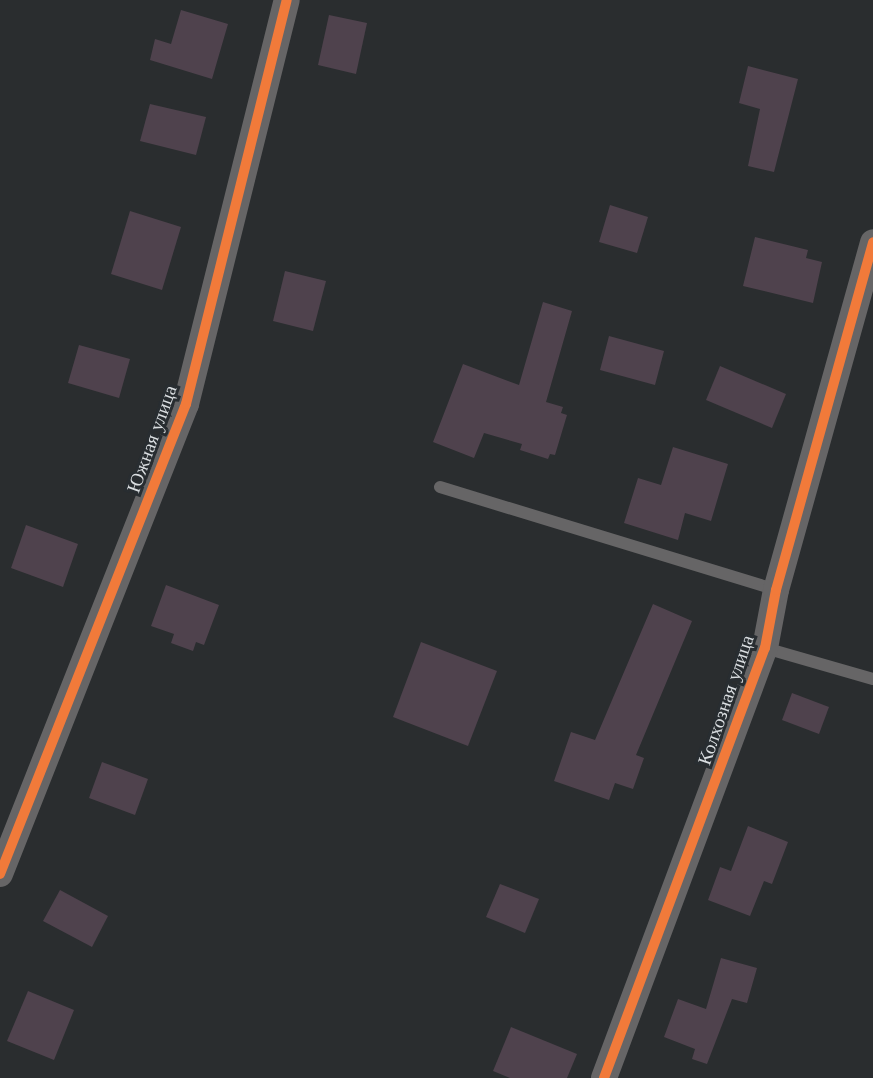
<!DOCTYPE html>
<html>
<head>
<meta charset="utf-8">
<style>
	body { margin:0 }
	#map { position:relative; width:873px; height:1078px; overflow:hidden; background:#2a2d2f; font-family:"Libre Baskerville",serif }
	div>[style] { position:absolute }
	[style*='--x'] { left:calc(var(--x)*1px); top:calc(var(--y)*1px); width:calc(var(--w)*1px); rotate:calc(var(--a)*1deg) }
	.building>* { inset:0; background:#4f424d }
	.service>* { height:12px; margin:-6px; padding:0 6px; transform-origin:6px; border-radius:6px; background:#666566 }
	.minor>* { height:26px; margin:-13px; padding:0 13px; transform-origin:13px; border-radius:13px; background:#666566 }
	.cycleway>* { height:10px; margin:-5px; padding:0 5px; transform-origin:5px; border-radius:5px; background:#f17a3a }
	span { translate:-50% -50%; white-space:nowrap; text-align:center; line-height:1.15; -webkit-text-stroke:6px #282d31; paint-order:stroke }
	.street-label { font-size:19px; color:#dadee1 }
</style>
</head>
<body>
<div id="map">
	<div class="building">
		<i style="clip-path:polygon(181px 10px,228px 24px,212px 79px,150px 60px,155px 39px,171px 44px)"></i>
		<i style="clip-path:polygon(329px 15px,367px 23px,356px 74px,318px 65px)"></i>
		<i style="clip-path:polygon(748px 66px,798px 79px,774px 172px,748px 166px,760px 109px,739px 103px)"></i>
		<i style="clip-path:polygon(150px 104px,206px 117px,196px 155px,140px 141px)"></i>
		<i style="clip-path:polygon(610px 205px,648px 217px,637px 253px,599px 242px)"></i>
		<i style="clip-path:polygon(130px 211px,181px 227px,162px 290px,111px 274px)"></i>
		<i style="clip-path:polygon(755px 237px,808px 250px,806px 258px,822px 262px,813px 303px,743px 286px)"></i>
		<i style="clip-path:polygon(285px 271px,326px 281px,313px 331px,273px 321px)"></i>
		<i style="clip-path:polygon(543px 302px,572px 311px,546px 402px,563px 407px,561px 413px,567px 415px,555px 455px,550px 454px,548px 459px,520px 450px,522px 444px,484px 433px,474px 458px,433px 442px,463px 364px,519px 385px)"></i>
		<i style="clip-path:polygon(609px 336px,664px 351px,655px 385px,600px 370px)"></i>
		<i style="clip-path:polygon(79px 345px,130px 359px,119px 398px,68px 383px)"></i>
		<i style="clip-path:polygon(720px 366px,786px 394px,772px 428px,706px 400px)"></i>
		<i style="clip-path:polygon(673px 447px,728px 464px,711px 521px,685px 513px,678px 540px,624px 523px,638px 478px,661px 485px)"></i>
		<i style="clip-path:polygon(26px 525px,78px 544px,63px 587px,11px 568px)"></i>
		<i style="clip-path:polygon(166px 585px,219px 605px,204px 645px,196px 642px,193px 651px,171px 643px,174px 634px,151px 626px)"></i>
		<i style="clip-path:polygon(653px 604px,692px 621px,636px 755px,644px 758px,633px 789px,615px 783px,609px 800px,554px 781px,571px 732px,595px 740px)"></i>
		<i style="clip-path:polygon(421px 642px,497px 671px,468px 746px,393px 717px)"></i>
		<i style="clip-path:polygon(792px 693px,829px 707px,819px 734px,782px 720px)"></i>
		<i style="clip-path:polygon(102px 762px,148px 779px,135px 815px,89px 798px)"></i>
		<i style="clip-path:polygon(748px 826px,788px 842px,772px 884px,764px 881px,750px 916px,708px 900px,720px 867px,731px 871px)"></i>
		<i style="clip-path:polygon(500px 884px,539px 899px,525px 933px,486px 917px)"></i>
		<i style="clip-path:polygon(60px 890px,108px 916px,92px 947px,43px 921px)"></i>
		<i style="clip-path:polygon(721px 958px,757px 968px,747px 1003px,732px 999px,707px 1064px,692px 1059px,695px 1049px,664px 1037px,678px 999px,706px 1009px)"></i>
		<i style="clip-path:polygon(28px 991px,74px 1010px,54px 1060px,7px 1041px)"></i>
		<i style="clip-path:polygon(511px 1027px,577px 1054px,567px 1078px,510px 1078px,493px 1071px)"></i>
	</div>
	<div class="service">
		<i style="--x:440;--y:487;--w:351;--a:17"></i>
		<i style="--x:765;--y:648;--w:112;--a:16"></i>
	</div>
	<div class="minor">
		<i style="--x:0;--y:874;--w:505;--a:-68.41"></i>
		<i style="--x:186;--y:404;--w:416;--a:-76"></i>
		<i style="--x:604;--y:1078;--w:459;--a:-69.5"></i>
		<i style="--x:765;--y:648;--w:59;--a:-79.3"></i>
		<i style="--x:776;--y:590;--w:361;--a:-74.4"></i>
	</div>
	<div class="cycleway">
		<i style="--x:0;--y:874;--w:505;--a:-68.41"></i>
		<i style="--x:186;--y:404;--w:416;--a:-76"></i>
		<i style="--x:604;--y:1078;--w:459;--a:-69.5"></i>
		<i style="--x:765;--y:648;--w:59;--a:-79.3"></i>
		<i style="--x:776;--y:590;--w:361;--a:-74.4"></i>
	</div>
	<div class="street-label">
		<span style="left:152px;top:439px;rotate:-70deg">Южная улица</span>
		<span style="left:726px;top:700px;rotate:-71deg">Колхозная улица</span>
	</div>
</div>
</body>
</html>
